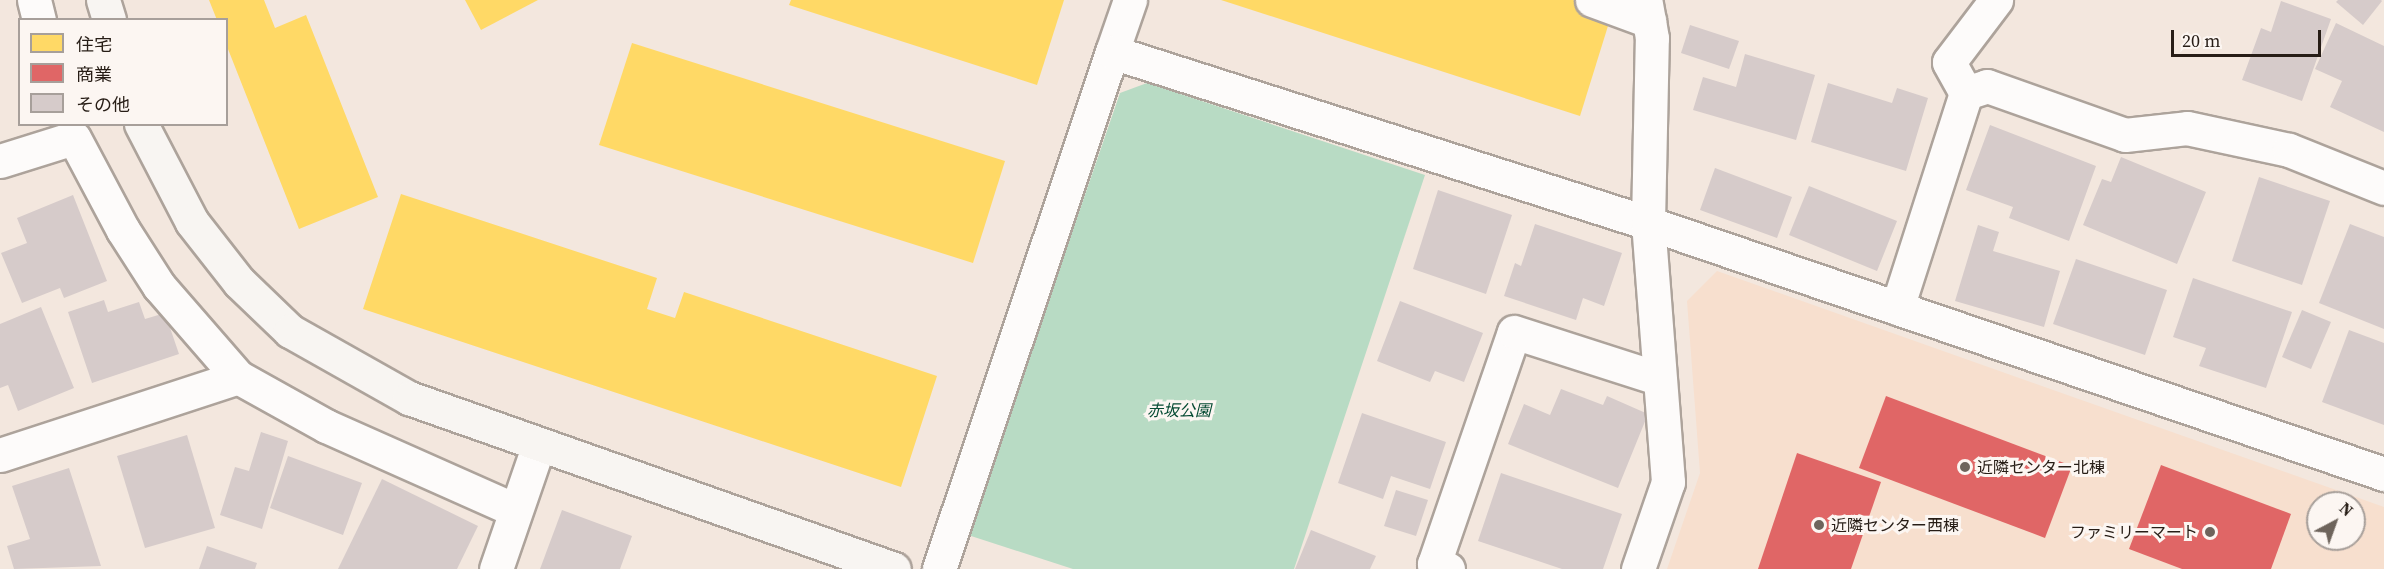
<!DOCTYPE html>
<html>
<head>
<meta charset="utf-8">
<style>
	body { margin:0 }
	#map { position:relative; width:2384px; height:569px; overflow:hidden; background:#f3e7de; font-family:"Source Serif 4","Noto Sans JP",serif }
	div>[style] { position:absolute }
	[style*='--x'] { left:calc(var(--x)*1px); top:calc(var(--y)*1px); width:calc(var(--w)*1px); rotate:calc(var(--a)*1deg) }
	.built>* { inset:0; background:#f7dfce }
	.green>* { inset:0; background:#b8dbc4 }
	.homes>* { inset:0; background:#ffd966 }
	.shops>* { inset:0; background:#e06666 }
	.building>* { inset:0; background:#d6cbca }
	.roads { filter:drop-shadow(2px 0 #ada39b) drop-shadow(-2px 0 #ada39b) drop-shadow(0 2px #ada39b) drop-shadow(0 -2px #ada39b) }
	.street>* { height:33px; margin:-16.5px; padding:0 16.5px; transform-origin:16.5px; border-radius:16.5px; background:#fdfbfa }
	.secondary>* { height:33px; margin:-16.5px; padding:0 16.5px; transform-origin:16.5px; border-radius:16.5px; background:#f8f5f2 }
	.dots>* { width:16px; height:16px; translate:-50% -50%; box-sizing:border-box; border:3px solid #fcf6f2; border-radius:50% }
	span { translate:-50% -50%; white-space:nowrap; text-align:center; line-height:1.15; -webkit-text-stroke:6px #fcf6f2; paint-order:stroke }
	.park-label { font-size:16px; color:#054b33; font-style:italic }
	.poi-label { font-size:16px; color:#271d16 }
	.left { translate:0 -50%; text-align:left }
	.right { translate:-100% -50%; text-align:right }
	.legend { position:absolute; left:18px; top:18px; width:210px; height:108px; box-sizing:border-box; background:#fcf6f2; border:2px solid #a79f9a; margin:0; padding:8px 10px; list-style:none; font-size:18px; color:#271d16 }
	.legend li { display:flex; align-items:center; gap:12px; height:30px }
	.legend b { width:30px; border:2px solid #a79f9a }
	.north { position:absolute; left:2306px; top:491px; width:60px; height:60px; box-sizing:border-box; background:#fcf6f2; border:2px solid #a79f9a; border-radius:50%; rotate:41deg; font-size:16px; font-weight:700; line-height:24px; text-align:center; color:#271d16 }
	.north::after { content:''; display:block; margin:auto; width:21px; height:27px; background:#6e645c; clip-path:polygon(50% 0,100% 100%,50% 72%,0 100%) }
	.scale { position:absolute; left:2171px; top:30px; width:150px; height:27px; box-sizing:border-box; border:3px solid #271d16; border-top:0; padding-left:8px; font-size:18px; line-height:21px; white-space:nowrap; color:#271d16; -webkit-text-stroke:4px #fcf6f2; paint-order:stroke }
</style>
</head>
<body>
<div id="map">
	<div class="built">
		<i style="clip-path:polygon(evenodd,1717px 271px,2384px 507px,2384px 569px,1667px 569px,1700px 473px,1687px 301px,1717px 271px,2318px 503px,2354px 503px,2354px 539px,2318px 539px,2318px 503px)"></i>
	</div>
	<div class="green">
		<i style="clip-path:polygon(1147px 83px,1425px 175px,1294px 569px,1073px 569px,968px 535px,1120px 93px)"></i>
	</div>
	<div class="homes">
		<i style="clip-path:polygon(209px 0,264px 0,275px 28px,306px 15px,378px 197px,299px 229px,226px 44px,226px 20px,217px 20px)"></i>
		<i style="clip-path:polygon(465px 0,538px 0,481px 30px)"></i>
		<i style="clip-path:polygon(791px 0,1064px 0,1037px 85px,789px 5px)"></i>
		<i style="clip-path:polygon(1221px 0,1573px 0,1612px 13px,1580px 116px)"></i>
		<i style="clip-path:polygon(632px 43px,1005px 161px,973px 263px,599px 145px)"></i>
		<i style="clip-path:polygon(401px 194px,657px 278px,647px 309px,675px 318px,684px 292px,937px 376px,901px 487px,363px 309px)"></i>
	</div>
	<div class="shops">
		<i style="clip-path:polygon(1886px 396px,2072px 466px,2045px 538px,1859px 468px)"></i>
		<i style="clip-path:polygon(1797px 453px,1881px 482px,1851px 569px,1758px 569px)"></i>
		<i style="clip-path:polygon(2161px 465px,2291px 514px,2271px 569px,2182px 569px,2129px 549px)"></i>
	</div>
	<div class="building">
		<i style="clip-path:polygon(2338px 0,2381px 0,2382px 1px,2363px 25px,2336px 2px)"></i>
		<i style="clip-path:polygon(2281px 1px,2331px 19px,2302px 101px,2242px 80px,2261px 28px,2271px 32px)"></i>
		<i style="clip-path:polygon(2336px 23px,2384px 46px,2384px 132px,2330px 107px,2342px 81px,2315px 69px)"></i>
		<i style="clip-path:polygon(1690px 25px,1739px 41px,1729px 69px,1681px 53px)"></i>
		<i style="clip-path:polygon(1745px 54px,1815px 75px,1796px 140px,1693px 110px,1703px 77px,1736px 87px)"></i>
		<i style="clip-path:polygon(1828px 83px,1892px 103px,1897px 88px,1928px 98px,1906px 171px,1811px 142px)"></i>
		<i style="clip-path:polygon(1990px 125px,2096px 166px,2069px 241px,2009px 218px,2013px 207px,1966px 190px)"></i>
		<i style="clip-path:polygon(2121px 157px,2206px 192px,2177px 264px,2083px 225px,2102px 179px,2111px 182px)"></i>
		<i style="clip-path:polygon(1715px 168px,1792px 197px,1777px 238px,1700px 210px)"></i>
		<i style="clip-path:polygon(2259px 177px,2330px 201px,2302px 285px,2232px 261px)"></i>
		<i style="clip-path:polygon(1809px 186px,1897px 221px,1877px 271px,1789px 235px)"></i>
		<i style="clip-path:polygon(1438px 190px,1512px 215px,1486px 294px,1413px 269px)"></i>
		<i style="clip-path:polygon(73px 195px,107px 281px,64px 298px,60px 288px,22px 303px,1px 253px,27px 243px,17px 218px)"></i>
		<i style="clip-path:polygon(1535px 224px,1622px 253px,1604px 306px,1583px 298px,1576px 320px,1504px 296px,1515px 263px,1521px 266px)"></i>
		<i style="clip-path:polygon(2350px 224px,2384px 237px,2384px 329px,2319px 303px)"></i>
		<i style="clip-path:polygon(1978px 225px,1999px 232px,1993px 251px,2060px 271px,2044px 327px,1955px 301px)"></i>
		<i style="clip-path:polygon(2076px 259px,2167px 290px,2145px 355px,2053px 324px)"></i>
		<i style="clip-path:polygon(2193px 278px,2292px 312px,2266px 388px,2199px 366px,2206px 348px,2173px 337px)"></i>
		<i style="clip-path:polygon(104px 300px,108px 312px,139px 302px,145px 319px,165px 313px,179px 354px,92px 383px,68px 312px)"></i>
		<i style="clip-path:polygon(1400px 301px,1483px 333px,1464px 382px,1435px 371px,1430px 382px,1377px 361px)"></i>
		<i style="clip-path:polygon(41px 307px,74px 388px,18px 411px,8px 385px,0 388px,0 324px)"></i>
		<i style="clip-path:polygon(2302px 310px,2331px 322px,2311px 369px,2282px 357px)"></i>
		<i style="clip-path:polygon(2349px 330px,2384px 343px,2384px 425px,2322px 402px)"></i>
		<i style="clip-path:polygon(1561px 389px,1603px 405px,1607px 396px,1648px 414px,1618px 488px,1508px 444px,1524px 404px,1550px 415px)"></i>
		<i style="clip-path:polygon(1362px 413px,1446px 442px,1430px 489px,1391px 476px,1383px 499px,1338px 483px)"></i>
		<i style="clip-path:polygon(261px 432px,288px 441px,262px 529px,220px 515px,235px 467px,249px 471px)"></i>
		<i style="clip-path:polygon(187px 435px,215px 528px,145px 548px,117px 456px)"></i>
		<i style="clip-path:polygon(288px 456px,362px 483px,343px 535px,270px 508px)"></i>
		<i style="clip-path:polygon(69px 468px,101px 566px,14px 569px,7px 546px,30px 539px,12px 486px)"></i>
		<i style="clip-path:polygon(1501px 473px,1622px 514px,1603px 569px,1562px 569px,1478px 541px)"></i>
		<i style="clip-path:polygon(382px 479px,478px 526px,457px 569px,338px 569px)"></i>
		<i style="clip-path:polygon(1396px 490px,1428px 500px,1416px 536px,1384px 526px)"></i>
		<i style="clip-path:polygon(562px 510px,632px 536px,620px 569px,540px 569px)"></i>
		<i style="clip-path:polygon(1311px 530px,1376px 556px,1370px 569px,1295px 569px)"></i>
		<i style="clip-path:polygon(207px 546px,257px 563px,255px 569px,199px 569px)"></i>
	</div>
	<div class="roads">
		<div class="street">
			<i style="--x:34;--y:0;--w:21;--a:76"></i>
			<i style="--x:1592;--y:0;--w:61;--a:20.2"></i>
			<i style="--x:1112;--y:52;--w:55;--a:-70.9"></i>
			<i style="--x:1966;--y:93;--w:35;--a:-119"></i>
			<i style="--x:1949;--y:62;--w:78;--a:-52.8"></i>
			<i style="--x:0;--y:161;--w:77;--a:-17.3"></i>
			<i style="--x:74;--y:138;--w:104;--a:62"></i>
			<i style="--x:123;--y:230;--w:67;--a:57.3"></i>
			<i style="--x:159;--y:286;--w:121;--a:49"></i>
			<i style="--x:1897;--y:308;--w:226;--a:-72.2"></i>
			<i style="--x:1966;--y:93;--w:22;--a:-18"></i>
			<i style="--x:1987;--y:86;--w:146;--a:19.5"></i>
			<i style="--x:2125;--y:135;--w:62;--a:-6.4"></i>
			<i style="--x:2187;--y:128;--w:104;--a:12.2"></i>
			<i style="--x:2289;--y:150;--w:102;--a:21.8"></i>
			<i style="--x:0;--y:455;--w:250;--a:-18.1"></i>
			<i style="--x:238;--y:377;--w:101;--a:29.1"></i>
			<i style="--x:326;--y:426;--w:207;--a:24"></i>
			<i style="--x:496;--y:569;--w:132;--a:-71"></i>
			<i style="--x:939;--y:569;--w:545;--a:-71.5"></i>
			<i style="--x:1112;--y:52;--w:563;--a:17.69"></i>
			<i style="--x:1648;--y:223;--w:778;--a:18.83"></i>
			<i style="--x:1448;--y:569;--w:15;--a:-160"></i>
			<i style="--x:1434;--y:564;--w:245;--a:-71"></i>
			<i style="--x:1514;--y:332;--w:150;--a:17.8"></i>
			<i style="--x:1638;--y:569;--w:92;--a:-71"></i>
			<i style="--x:1668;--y:482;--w:260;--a:-94.4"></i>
			<i style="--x:1648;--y:223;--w:185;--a:-88.8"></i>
			<i style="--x:1652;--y:38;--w:39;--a:-100"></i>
		</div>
		<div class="secondary">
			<i style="--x:103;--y:0;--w:21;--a:73"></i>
			<i style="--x:141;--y:124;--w:110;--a:62.5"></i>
			<i style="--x:192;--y:222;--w:76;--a:51.9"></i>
			<i style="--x:239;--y:282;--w:71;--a:43.9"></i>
			<i style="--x:290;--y:331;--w:137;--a:29.4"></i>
			<i style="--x:409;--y:398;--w:514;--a:19.42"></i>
		</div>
	</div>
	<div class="dots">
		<i style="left:1965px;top:467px;background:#6e645c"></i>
		<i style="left:1819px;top:525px;background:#6e645c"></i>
		<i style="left:2210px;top:532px;background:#6e645c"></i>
	</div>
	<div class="park-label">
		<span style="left:1179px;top:410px">赤坂公園</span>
	</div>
	<div class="poi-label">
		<span class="left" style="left:1977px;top:467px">近隣センター北棟</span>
		<span class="left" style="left:1831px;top:525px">近隣センター西棟</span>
		<span class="right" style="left:2198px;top:532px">ファミリーマート</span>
	</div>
	<ul class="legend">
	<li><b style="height:16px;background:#ffd966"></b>住宅</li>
	<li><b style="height:16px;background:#e06666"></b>商業</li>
	<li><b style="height:16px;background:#d6cbca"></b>その他</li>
	</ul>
	<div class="north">N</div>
	<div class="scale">20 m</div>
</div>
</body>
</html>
